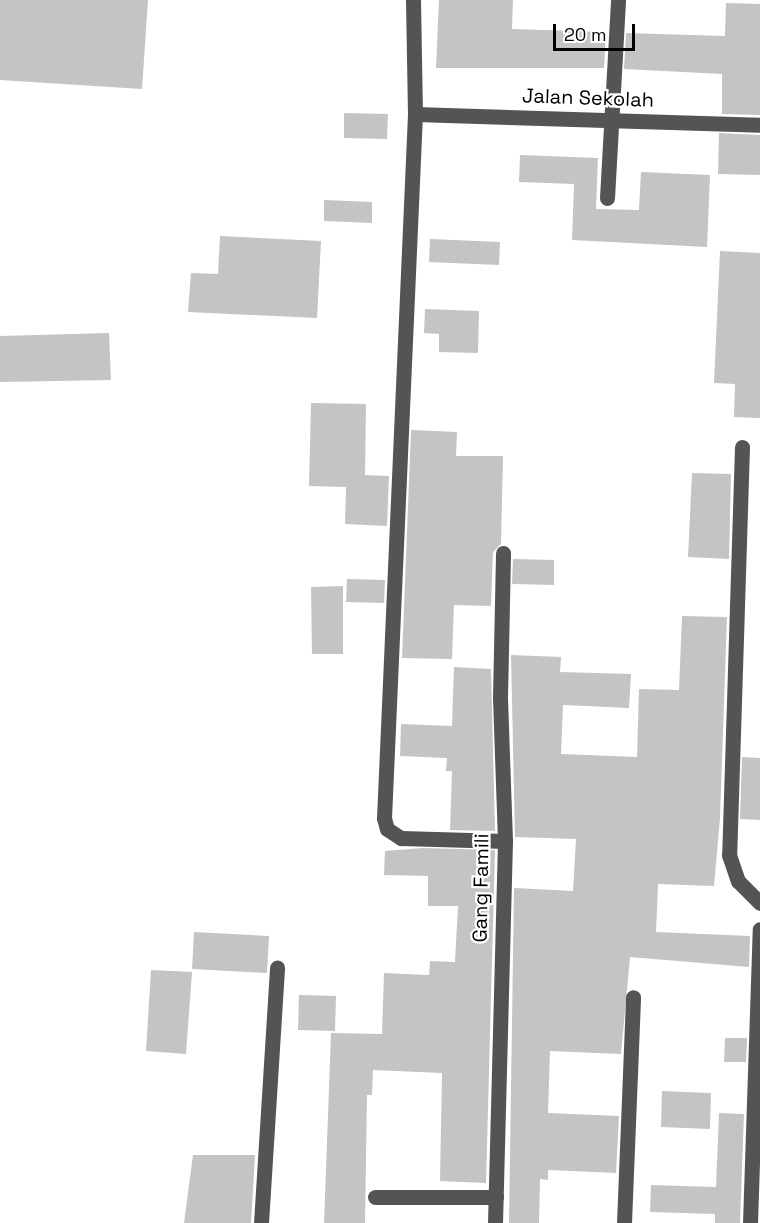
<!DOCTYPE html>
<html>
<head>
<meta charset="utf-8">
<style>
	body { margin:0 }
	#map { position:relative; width:760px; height:1223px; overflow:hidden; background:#fff; font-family:"Space Grotesk",sans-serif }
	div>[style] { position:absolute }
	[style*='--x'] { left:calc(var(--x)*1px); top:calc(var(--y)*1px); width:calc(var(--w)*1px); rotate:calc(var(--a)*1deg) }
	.building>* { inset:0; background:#c4c4c4 }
	.minor>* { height:15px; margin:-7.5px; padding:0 7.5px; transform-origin:7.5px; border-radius:7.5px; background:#545454 }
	span { translate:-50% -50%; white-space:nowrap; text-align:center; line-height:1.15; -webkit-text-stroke:4.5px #fff; paint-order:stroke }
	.street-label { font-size:20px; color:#000 }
	.scale { position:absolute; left:553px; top:24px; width:82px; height:27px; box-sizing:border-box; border:3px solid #000; border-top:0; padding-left:8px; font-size:18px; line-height:21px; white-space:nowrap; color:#000; -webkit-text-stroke:4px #fff; paint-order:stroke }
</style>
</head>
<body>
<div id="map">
	<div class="building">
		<i style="clip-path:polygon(0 0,148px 0,142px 89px,0 80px)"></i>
		<i style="clip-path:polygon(439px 0,513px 0,512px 29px,606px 32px,604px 68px,436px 68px)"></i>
		<i style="clip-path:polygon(726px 3px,760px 4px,760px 115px,722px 114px,722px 74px,624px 69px,626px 33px,725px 36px)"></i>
		<i style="clip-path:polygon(344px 113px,388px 114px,387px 139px,344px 138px)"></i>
		<i style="clip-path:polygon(719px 133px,760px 135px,760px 175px,718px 174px)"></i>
		<i style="clip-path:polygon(520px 155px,598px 158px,596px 209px,639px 210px,641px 172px,710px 175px,707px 247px,572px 240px,574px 184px,519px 182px)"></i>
		<i style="clip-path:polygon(324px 200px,372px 202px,372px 223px,324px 221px)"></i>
		<i style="clip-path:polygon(220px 236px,321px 241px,317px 318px,188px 312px,191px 273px,218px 274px)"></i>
		<i style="clip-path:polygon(430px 239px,500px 242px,499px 265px,429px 262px)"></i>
		<i style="clip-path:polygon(720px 251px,760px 253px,760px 418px,734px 417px,735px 384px,714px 383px)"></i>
		<i style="clip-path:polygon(425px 309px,479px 311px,478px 353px,439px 352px,439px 334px,424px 333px)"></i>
		<i style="clip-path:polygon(109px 333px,111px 380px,0 382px,0 336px)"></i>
		<i style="clip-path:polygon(311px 403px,366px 404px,365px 475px,389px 476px,387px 526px,345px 524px,346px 487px,309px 486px)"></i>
		<i style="clip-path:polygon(411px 430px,457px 432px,456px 456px,503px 456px,501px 544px,493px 552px,491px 606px,454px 605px,452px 659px,402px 658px)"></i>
		<i style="clip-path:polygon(692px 473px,731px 474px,729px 559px,688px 557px)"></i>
		<i style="clip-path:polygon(513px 559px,554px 560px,554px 585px,512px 584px)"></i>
		<i style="clip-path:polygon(347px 579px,385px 580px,384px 603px,346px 602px)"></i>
		<i style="clip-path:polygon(343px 586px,343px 654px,312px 654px,311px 587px)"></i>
		<i style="clip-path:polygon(682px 616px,727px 617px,720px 818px,714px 886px,658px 884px,656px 932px,750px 936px,749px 967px,630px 957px,621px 1054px,550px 1051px,548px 1113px,619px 1116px,616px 1173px,548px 1170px,548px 1180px,540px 1179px,539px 1223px,509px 1223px,514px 888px,573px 891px,576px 839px,515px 837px,511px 655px,561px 657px,560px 672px,631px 674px,629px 708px,563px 705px,561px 754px,637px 757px,639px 689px,679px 690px)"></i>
		<i style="clip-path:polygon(454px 667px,491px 669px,495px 831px,450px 830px,452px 771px,446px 771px,447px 758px,400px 756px,401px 724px,452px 726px)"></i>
		<i style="clip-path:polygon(742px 757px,760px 758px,760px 820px,740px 819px)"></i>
		<i style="clip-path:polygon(423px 848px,495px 850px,486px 1183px,440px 1181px,442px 1073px,373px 1070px,372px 1095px,367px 1095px,365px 1223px,324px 1223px,331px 1033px,382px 1034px,384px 973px,429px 975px,430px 961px,455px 962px,458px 906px,428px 906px,428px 876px,384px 875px,385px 851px)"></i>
		<i style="clip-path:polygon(194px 932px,269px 936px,267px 973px,192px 969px)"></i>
		<i style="clip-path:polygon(151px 970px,192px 972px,186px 1054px,146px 1051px)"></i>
		<i style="clip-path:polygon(299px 995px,336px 996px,335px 1031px,298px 1030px)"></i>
		<i style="clip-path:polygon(725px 1038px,747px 1038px,746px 1062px,724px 1062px)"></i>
		<i style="clip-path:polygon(662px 1091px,711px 1093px,710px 1129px,661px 1127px)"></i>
		<i style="clip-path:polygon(719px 1113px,744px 1114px,740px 1223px,715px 1223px,715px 1214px,650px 1212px,651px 1185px,716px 1187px)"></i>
		<i style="clip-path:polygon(193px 1155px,255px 1155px,251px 1223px,184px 1223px)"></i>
	</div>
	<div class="minor">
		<i style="--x:413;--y:0;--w:114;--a:89"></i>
		<i style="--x:415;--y:114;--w:705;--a:92.52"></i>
		<i style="--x:384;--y:818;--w:11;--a:75"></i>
		<i style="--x:387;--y:829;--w:17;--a:33"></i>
		<i style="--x:401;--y:838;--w:104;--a:1.7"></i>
		<i style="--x:415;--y:114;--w:345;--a:1.8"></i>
		<i style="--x:607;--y:198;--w:198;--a:-86.8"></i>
		<i style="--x:742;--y:447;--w:408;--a:91.8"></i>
		<i style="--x:729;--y:855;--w:28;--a:71"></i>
		<i style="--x:738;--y:881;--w:31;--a:45"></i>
		<i style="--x:375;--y:1197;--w:121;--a:0"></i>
		<i style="--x:261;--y:1223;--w:256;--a:-86.4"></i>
		<i style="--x:495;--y:1223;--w:382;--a:-88.5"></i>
		<i style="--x:505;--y:841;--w:143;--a:-92"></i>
		<i style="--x:500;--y:698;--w:145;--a:-88.8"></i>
		<i style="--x:624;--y:1223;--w:226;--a:-87.7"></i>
		<i style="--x:750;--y:1223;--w:294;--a:-88.1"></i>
	</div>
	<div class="street-label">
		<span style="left:588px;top:98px;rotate:2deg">Jalan Sekolah</span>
		<span style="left:481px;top:888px;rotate:-89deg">Gang Famili</span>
	</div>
	<div class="scale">20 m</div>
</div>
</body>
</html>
